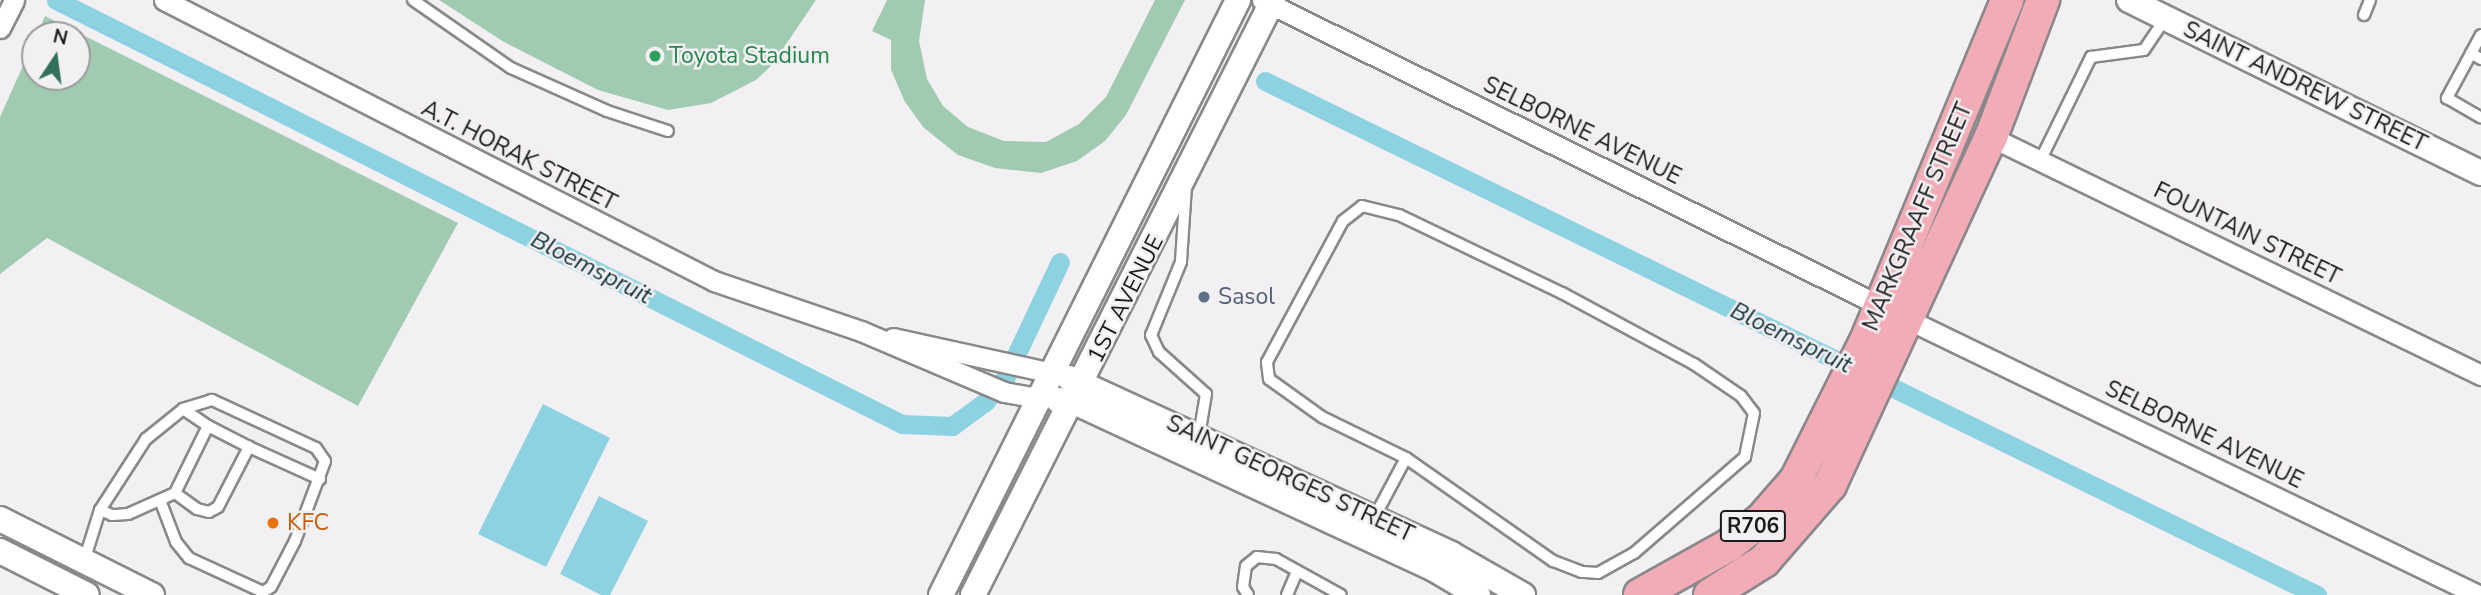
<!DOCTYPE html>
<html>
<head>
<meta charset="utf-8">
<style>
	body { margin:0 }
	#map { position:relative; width:2481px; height:595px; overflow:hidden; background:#f3f0f3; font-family:"Nunito Sans",sans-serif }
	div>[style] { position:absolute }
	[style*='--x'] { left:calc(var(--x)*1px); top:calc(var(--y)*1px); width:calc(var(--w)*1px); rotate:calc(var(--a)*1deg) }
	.green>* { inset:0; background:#a0cbb1 }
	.water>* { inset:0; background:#8dd2e0 }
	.canal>* { height:19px; margin:-9.5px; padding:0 9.5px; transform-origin:9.5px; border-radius:9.5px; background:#8dd2e0 }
	.roads { filter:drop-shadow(2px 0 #8a888b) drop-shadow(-2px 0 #8a888b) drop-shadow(0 2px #8a888b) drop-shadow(0 -2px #8a888b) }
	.service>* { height:10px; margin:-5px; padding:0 5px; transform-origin:5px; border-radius:5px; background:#fff }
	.minor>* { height:19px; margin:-9.5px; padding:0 9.5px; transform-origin:9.5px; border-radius:9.5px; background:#fff }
	.tertiary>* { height:24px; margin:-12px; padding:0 12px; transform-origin:12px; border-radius:12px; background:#fff }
	.primary>* { height:32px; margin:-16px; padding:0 16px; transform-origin:16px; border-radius:16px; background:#f1acb6 }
	.dots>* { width:19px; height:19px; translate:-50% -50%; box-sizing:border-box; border:4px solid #f3f0f3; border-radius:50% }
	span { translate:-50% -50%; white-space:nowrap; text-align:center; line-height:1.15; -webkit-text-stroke:5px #f3f0f3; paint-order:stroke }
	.shield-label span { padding:2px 5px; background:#f3f0f3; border:2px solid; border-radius:5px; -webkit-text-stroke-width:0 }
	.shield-label { font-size:21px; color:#1a191b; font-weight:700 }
	.leisure-label { font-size:23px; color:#27864d }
	.left { translate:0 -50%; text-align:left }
	.street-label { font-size:23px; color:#1a191b }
	.service-label { font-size:23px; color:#4e5e75 }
	.food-label { font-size:23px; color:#c56008 }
	.water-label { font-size:24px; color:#13353b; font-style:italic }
	.north { position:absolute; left:21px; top:21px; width:70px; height:70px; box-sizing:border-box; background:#f3f0f3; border:2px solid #9c9a9d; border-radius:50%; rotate:13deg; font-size:19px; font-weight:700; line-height:28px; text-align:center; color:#1a191b }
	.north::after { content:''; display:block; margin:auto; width:24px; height:32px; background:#33715e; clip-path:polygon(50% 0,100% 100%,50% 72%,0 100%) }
</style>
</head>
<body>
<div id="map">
	<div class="green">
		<i style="clip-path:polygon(439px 0,816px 0,772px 65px,756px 80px,711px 103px,668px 110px,598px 90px,504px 42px)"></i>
		<i style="clip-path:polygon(887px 0,925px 0,919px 41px,927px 79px,943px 106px,968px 127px,1004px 141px,1046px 142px,1079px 124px,1106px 97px,1155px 0,1185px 0,1126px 115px,1105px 141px,1077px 161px,1041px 173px,995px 168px,958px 155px,924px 128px,905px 102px,891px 70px,891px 40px,872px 31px)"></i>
		<i style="clip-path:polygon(45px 16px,458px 223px,358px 406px,47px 238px,0 274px,0 117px,35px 39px,35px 77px,77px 77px,77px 35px,37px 35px)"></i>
	</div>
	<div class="water">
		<i style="clip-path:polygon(543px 404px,610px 438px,546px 567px,478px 534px)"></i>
		<i style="clip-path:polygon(599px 496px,648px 521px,610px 595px,601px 595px,560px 574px)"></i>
	</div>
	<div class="canal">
		<i style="--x:56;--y:0;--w:946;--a:26.62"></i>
		<i style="--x:902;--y:424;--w:50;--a:2.3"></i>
		<i style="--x:952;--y:426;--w:41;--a:-36"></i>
		<i style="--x:985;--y:402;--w:33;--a:-51"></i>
		<i style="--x:1006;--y:376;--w:126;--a:-64.7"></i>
		<i style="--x:1265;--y:81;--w:1171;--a:26.04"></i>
	</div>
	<div class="roads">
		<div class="service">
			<i style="--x:413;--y:0;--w:119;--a:34.8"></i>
			<i style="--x:511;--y:68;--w:105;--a:24.1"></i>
			<i style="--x:607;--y:111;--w:64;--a:18.2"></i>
			<i style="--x:2364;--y:15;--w:16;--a:-68"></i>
			<i style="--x:2481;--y:35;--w:72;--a:118.4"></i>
			<i style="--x:2447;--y:98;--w:39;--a:30"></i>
			<i style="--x:2471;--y:53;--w:12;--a:31"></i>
			<i style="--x:2040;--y:161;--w:116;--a:-63.9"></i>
			<i style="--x:2091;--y:57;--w:53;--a:-7.5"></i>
			<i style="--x:2144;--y:50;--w:37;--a:-56"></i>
			<i style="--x:1186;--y:186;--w:76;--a:93.8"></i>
			<i style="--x:1181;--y:262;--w:79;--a:112.3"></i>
			<i style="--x:1151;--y:335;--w:19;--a:65"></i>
			<i style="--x:1159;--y:352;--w:63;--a:41.8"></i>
			<i style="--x:1206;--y:394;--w:43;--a:99.5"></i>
			<i style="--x:1362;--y:206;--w:38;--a:14"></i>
			<i style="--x:1399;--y:215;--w:181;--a:25.6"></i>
			<i style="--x:1562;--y:293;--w:150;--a:28.3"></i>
			<i style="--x:1694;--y:364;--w:57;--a:34.2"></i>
			<i style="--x:1741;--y:396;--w:21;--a:53"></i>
			<i style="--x:1754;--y:413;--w:45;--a:101.6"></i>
			<i style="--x:1745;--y:457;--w:147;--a:139.1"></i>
			<i style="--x:1634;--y:553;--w:41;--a:150.9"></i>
			<i style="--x:1598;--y:573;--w:16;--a:-176"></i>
			<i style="--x:1582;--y:572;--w:31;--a:-159"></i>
			<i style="--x:1553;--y:561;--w:179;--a:-145"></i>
			<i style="--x:1406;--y:458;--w:93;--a:-154"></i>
			<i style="--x:1322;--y:417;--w:65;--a:-144.4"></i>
			<i style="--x:1269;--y:379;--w:17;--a:-97"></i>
			<i style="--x:1267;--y:362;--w:160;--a:-61.7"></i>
			<i style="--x:1343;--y:221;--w:24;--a:-38"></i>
			<i style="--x:249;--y:447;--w:78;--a:24.3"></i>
			<i style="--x:175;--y:493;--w:27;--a:36"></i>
			<i style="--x:197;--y:509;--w:12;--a:14"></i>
			<i style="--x:209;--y:512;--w:10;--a:-29"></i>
			<i style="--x:218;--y:507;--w:68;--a:-62.7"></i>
			<i style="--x:249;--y:447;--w:46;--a:-152.9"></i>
			<i style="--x:160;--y:500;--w:45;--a:69.1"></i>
			<i style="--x:176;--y:542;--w:21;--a:51"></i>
			<i style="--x:189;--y:558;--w:81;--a:24.7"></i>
			<i style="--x:263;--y:592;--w:9;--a:-32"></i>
			<i style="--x:271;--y:587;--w:52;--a:-62.4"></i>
			<i style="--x:295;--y:541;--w:85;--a:-69.4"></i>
			<i style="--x:325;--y:461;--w:16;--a:-125"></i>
			<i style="--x:316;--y:448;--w:115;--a:-155.2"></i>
			<i style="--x:212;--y:400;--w:30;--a:163"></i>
			<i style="--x:1374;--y:518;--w:68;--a:-61.9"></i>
			<i style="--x:84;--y:561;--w:53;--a:-72.6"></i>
			<i style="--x:100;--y:510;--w:85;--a:-57.1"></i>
			<i style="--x:146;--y:439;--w:48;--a:-39"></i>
			<i style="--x:183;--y:409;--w:30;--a:34"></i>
			<i style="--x:208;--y:426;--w:75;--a:116.2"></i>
			<i style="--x:175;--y:493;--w:51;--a:155.9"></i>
			<i style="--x:128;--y:514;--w:16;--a:176"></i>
			<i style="--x:112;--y:515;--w:13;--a:-157"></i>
			<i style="--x:1248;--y:595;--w:9;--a:-122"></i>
			<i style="--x:1243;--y:587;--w:21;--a:-82"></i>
			<i style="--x:1246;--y:566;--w:14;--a:-39"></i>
			<i style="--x:1257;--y:557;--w:19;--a:6"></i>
			<i style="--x:1276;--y:559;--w:74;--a:29"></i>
			<i style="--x:1287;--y:595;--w:25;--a:-67"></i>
		</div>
		<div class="minor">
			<i style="--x:164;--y:0;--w:618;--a:27.06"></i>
			<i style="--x:714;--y:281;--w:155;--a:18.8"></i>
			<i style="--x:861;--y:331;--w:155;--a:23.1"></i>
			<i style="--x:1004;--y:392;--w:36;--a:10"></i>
			<i style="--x:1262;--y:0;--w:691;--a:26.31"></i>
			<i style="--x:0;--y:28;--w:31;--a:-63"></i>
			<i style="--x:1991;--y:137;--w:545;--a:25.91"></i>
			<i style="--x:1909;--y:320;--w:632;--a:25.79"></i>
			<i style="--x:893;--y:338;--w:163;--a:12.4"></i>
		</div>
		<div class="tertiary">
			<i style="--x:2129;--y:0;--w:392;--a:26.2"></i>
			<i style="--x:1069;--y:378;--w:421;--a:24.7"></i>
			<i style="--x:1451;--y:554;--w:83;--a:29.7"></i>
			<i style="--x:1058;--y:400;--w:16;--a:7"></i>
			<i style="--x:1074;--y:402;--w:397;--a:24.9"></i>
			<i style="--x:1434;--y:569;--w:51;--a:30.6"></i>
			<i style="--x:0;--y:519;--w:170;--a:26.6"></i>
			<i style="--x:0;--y:551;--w:97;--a:26.8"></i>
			<i style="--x:941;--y:595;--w:665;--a:-63.47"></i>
			<i style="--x:973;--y:595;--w:666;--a:-63.24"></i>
		</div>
		<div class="primary">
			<i style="--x:1640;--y:595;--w:102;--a:-29.3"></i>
			<i style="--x:1729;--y:545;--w:42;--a:-38.2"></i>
			<i style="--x:1762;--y:519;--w:52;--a:-48.9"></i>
			<i style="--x:1796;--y:480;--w:156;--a:-63.3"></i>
			<i style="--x:1866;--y:341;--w:369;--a:-67.5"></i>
			<i style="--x:1710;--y:595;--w:64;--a:-32.2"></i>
			<i style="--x:1764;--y:561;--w:101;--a:-49"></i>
			<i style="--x:1830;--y:485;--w:383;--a:-65.2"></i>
			<i style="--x:1991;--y:137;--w:147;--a:-69.2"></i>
		</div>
	</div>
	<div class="dots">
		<i style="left:655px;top:56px;background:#2e9e5b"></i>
		<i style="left:1204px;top:297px;background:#5c6f8a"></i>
		<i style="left:273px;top:523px;background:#e8710a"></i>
	</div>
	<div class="shield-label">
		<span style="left:1753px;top:526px">R706</span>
	</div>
	<div class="leisure-label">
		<span class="left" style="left:669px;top:56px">Toyota Stadium</span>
	</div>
	<div class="street-label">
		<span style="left:2305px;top:87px;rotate:26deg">SAINT ANDREW STREET</span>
		<span style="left:1582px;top:131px;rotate:26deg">SELBORNE AVENUE</span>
		<span style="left:519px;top:156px;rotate:27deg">A.T. HORAK STREET</span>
		<span style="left:1918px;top:217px;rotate:-67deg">MARKGRAAFF STREET</span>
		<span style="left:2247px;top:234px;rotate:26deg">FOUNTAIN STREET</span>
		<span style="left:1126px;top:299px;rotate:-63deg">1ST AVENUE</span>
		<span style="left:2204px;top:435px;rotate:26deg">SELBORNE AVENUE</span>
		<span style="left:1290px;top:479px;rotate:25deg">SAINT GEORGES STREET</span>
	</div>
	<div class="service-label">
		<span class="left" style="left:1218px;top:297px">Sasol</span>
	</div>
	<div class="food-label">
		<span class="left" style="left:287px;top:523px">KFC</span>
	</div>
	<div class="water-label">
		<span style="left:591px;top:268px;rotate:27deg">Bloemspruit</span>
		<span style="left:1791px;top:338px;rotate:26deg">Bloemspruit</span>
	</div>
	<div class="north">N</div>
</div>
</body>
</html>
